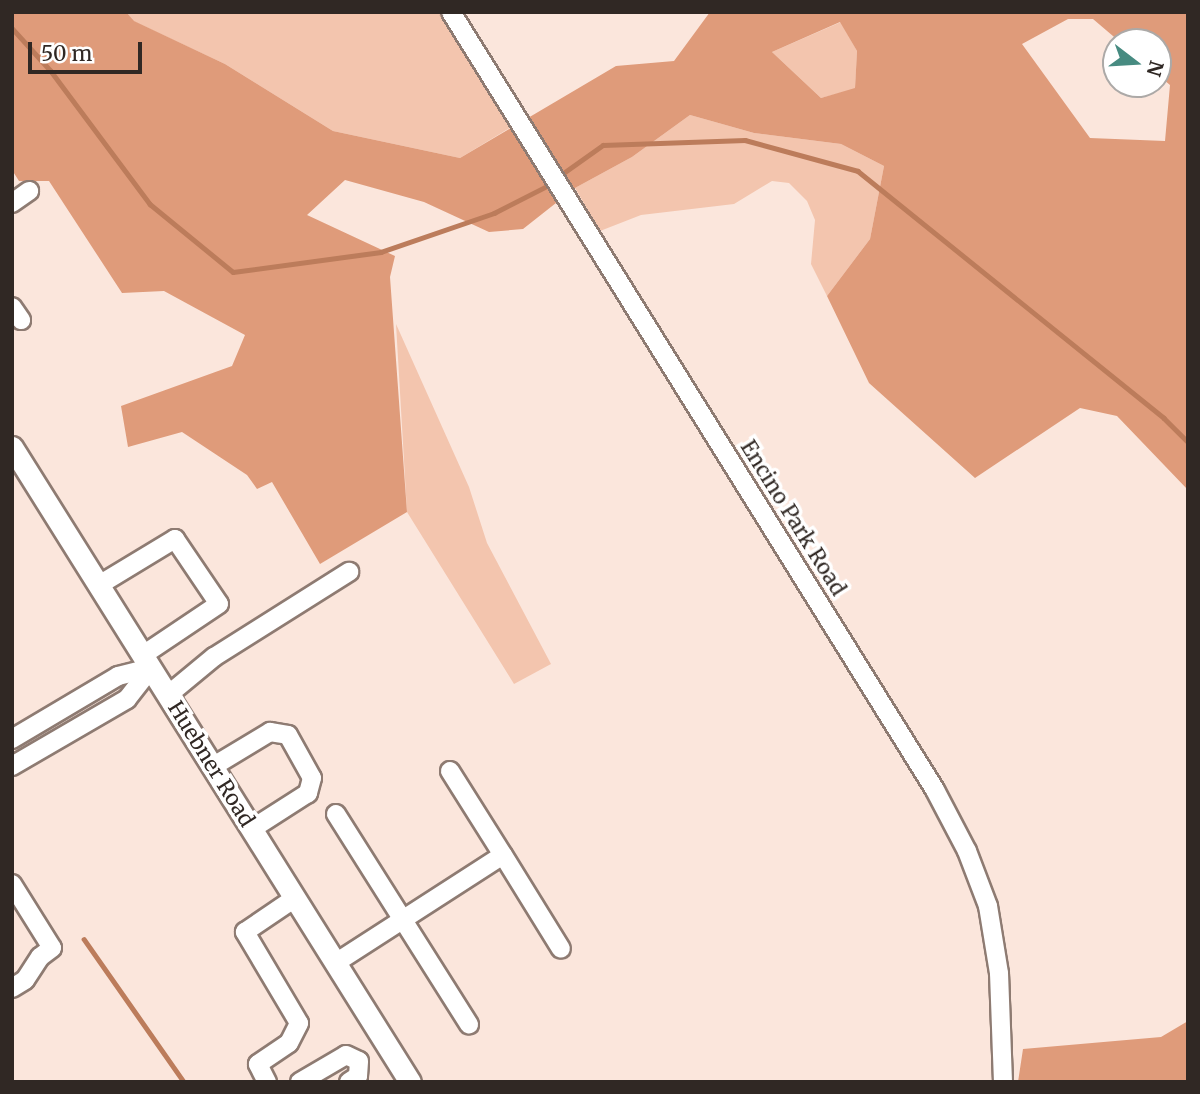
<!DOCTYPE html>
<html>
<head>
<meta charset="utf-8">
<style>
	body { margin:0 }
	#map { position:relative; width:1200px; height:1094px; overflow:hidden; background:#fbe6dc; font-family:Merriweather,serif }
	div>[style] { position:absolute }
	[style*='--x'] { left:calc(var(--x)*1px); top:calc(var(--y)*1px); width:calc(var(--w)*1px); rotate:calc(var(--a)*1deg) }
	.green>* { inset:0; background:#f3c5ae }
	.forest>* { inset:0; background:#df9b7a }
	.stream>* { height:4.5px; margin:-2.25px; padding:0 2.25px; transform-origin:2.25px; border-radius:2.25px; background:#bc7c5b }
	.roads { filter:drop-shadow(2px 0 #8e7b72) drop-shadow(-2px 0 #8e7b72) drop-shadow(0 2px #8e7b72) drop-shadow(0 -2px #8e7b72) }
	.minor>* { height:18px; margin:-9px; padding:0 9px; transform-origin:9px; border-radius:9px; background:#fff }
	.major>* { height:21px; margin:-10.5px; padding:0 10.5px; transform-origin:10.5px; border-radius:10.5px; background:#fff }
	span { translate:-50% -50%; white-space:nowrap; text-align:center; line-height:1.15; -webkit-text-stroke:7px #fff; paint-order:stroke }
	.street-label { font-size:21px; color:#302824 }
	.frame { position:absolute; inset:0; border:14px solid #302824; pointer-events:none }
	.north { position:absolute; left:1102px; top:28px; width:70px; height:70px; box-sizing:border-box; background:#fff; border:2px solid #aca9a7; border-radius:50%; rotate:107deg; font-size:19px; font-weight:700; line-height:28px; text-align:center; color:#302824 }
	.north::after { content:''; display:block; margin:auto; width:24px; height:32px; background:#478b81; clip-path:polygon(50% 0,100% 100%,50% 72%,0 100%) }
	.scale { position:absolute; left:28px; top:42px; width:114px; height:32px; box-sizing:border-box; border:4px solid #302824; border-top:0; padding-left:9px; font-size:21px; line-height:24px; white-space:nowrap; color:#302824; -webkit-text-stroke:5px #fff; paint-order:stroke }
</style>
</head>
<body>
<div id="map">
	<div class="green">
		<i style="clip-path:polygon(126px 12px,440px 12px,513px 126px,460px 158px,333px 131px,225px 64px,133px 21px)"></i>
		<i style="clip-path:polygon(841px 22px,857px 51px,855px 89px,821px 98px,772px 52px)"></i>
		<i style="clip-path:polygon(690px 115px,754px 133px,841px 144px,884px 166px,870px 239px,827px 296px,811px 264px,815px 220px,807px 201px,789px 183px,772px 181px,734px 204px,641px 215px,600px 231px,575px 188px,632px 157px)"></i>
		<i style="clip-path:polygon(396px 324px,469px 487px,487px 543px,551px 664px,514px 684px,407px 512px)"></i>
	</div>
	<div class="forest">
		<i style="clip-path:polygon(evenodd,12px 12px,126px 12px,134px 21px,225px 64px,333px 131px,460px 158px,616px 66px,674px 61px,710px 12px,1188px 12px,1188px 490px,1117px 416px,1080px 408px,975px 478px,869px 383px,827px 296px,870px 239px,884px 166px,841px 144px,754px 133px,690px 115px,632px 157px,575px 188px,523px 229px,489px 232px,424px 202px,345px 180px,307px 215px,395px 256px,390px 277px,407px 512px,320px 564px,272px 482px,257px 489px,247px 475px,182px 432px,128px 447px,121px 406px,232px 366px,245px 335px,164px 291px,122px 293px,49px 181px,19px 181px,12px 170px,12px 12px,1068px 19px,1093px 19px,1120px 42px,1158px 42px,1158px 75px,1170px 85px,1165px 141px,1090px 138px,1022px 44px,1068px 19px,12px 12px,840px 22px,857px 51px,855px 88px,821px 98px,772px 52px,840px 22px)"></i>
		<i style="clip-path:polygon(1188px 1021px,1188px 1082px,1018px 1082px,1023px 1049px,1161px 1037px)"></i>
	</div>
	<div class="stream">
		<i style="--x:12;--y:28;--w:58;--a:47.8"></i>
		<i style="--x:51;--y:71;--w:166;--a:53.3"></i>
		<i style="--x:150;--y:204;--w:107;--a:39.3"></i>
		<i style="--x:233;--y:272;--w:149;--a:-7.7"></i>
		<i style="--x:381;--y:252;--w:120;--a:-19"></i>
		<i style="--x:494;--y:213;--w:57;--a:-27"></i>
		<i style="--x:562;--y:174;--w:50;--a:-35.3"></i>
		<i style="--x:603;--y:145;--w:142;--a:-2"></i>
		<i style="--x:745;--y:140;--w:117;--a:15.3"></i>
		<i style="--x:858;--y:171;--w:393;--a:38.9"></i>
		<i style="--x:1164;--y:418;--w:34;--a:45"></i>
		<i style="--x:84;--y:939;--w:174;--a:55"></i>
	</div>
	<div class="roads">
		<div class="minor">
			<i style="--x:451;--y:12;--w:916;--a:58.11"></i>
			<i style="--x:935;--y:790;--w:69;--a:62.3"></i>
			<i style="--x:967;--y:851;--w:59;--a:69.1"></i>
			<i style="--x:988;--y:906;--w:68;--a:80.7"></i>
			<i style="--x:999;--y:973;--w:109;--a:87.9"></i>
			<i style="--x:12;--y:203;--w:21;--a:-35"></i>
			<i style="--x:12;--y:307;--w:16;--a:55"></i>
			<i style="--x:99;--y:585;--w:89;--a:-31.2"></i>
			<i style="--x:175;--y:539;--w:78;--a:55.9"></i>
			<i style="--x:219;--y:604;--w:92;--a:146.1"></i>
			<i style="--x:168;--y:695;--w:60;--a:-39.6"></i>
			<i style="--x:214;--y:657;--w:160;--a:-32.2"></i>
			<i style="--x:12;--y:739;--w:123;--a:-30.7"></i>
			<i style="--x:118;--y:676;--w:34;--a:-14"></i>
			<i style="--x:12;--y:766;--w:133;--a:-30.2"></i>
			<i style="--x:127;--y:699;--w:39;--a:-52"></i>
			<i style="--x:212;--y:767;--w:68;--a:-31.1"></i>
			<i style="--x:270;--y:732;--w:18;--a:9"></i>
			<i style="--x:288;--y:735;--w:49;--a:60.8"></i>
			<i style="--x:312;--y:778;--w:16;--a:105"></i>
			<i style="--x:308;--y:793;--w:67;--a:147.3"></i>
			<i style="--x:450;--y:771;--w:99;--a:57.8"></i>
			<i style="--x:336;--y:814;--w:249;--a:57.7"></i>
			<i style="--x:12;--y:884;--w:75;--a:58"></i>
			<i style="--x:52;--y:948;--w:15;--a:143"></i>
			<i style="--x:40;--y:957;--w:27;--a:123"></i>
			<i style="--x:25;--y:980;--w:15;--a:148"></i>
			<i style="--x:337;--y:962;--w:197;--a:-32.8"></i>
			<i style="--x:503;--y:855;--w:110;--a:58.3"></i>
			<i style="--x:267;--y:1082;--w:20;--a:-117"></i>
			<i style="--x:258;--y:1064;--w:37;--a:-34"></i>
			<i style="--x:289;--y:1043;--w:22;--a:-63"></i>
			<i style="--x:299;--y:1023;--w:106;--a:-120.7"></i>
			<i style="--x:245;--y:932;--w:60;--a:-34.2"></i>
			<i style="--x:300;--y:1082;--w:53;--a:-30.4"></i>
			<i style="--x:346;--y:1055;--w:14;--a:25"></i>
			<i style="--x:349;--y:1082;--w:11;--a:-34"></i>
			<i style="--x:358;--y:1076;--w:15;--a:-86"></i>
		</div>
		<div class="major">
			<i style="--x:12;--y:447;--w:749;--a:57.92"></i>
		</div>
	</div>
	<div class="street-label">
		<span style="left:793px;top:518px;rotate:58deg">Encino Park Road</span>
		<span style="left:211px;top:764px;rotate:58deg">Huebner Road</span>
	</div>
	<div class="frame"></div>
	<div class="north">N</div>
	<div class="scale">50 m</div>
</div>
</body>
</html>
